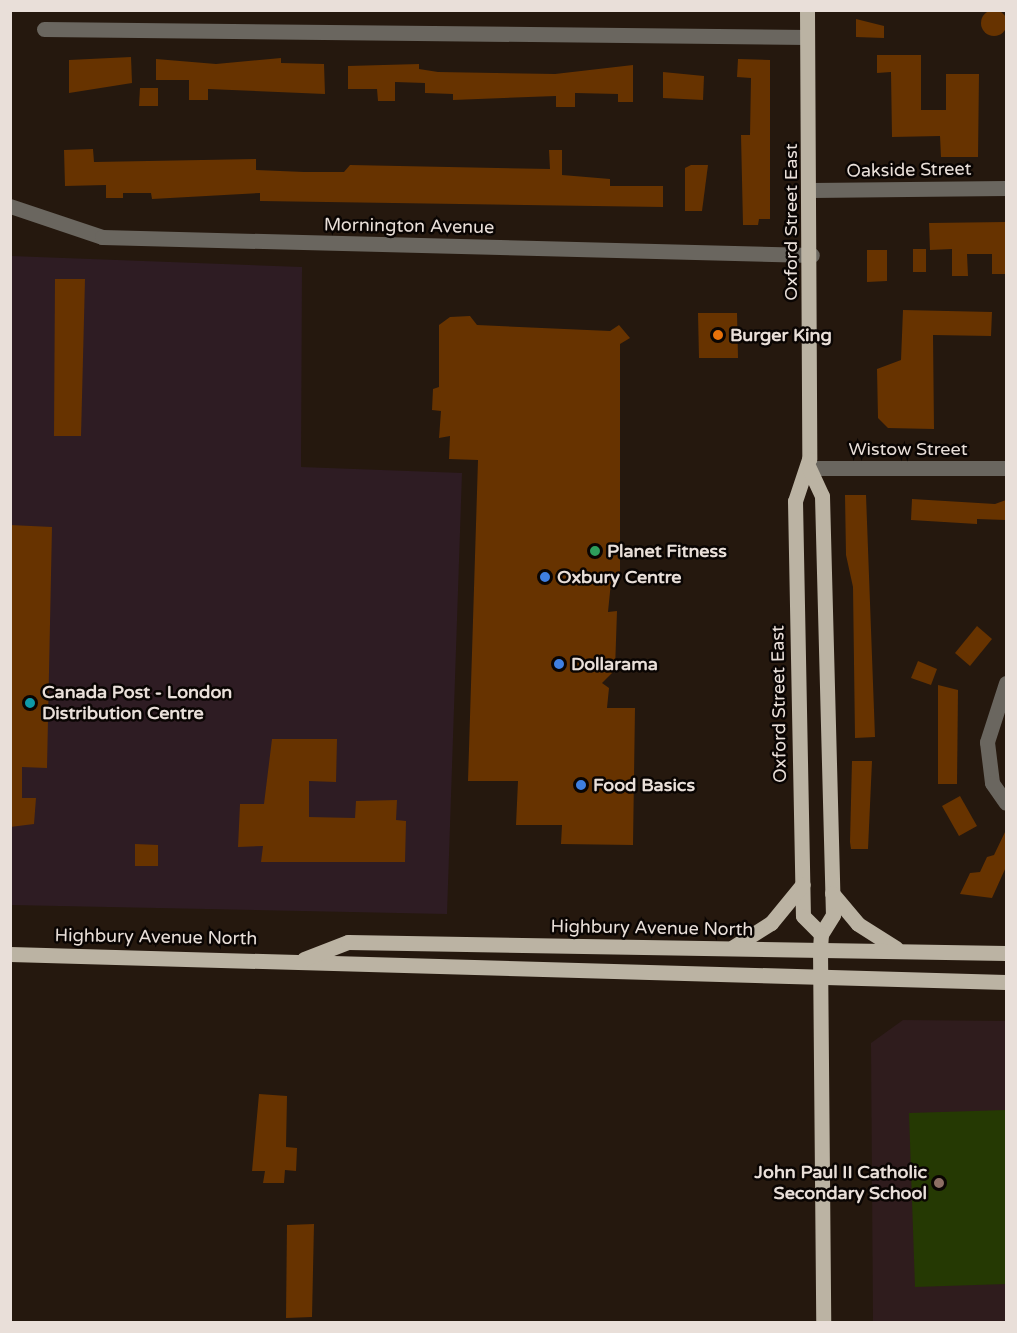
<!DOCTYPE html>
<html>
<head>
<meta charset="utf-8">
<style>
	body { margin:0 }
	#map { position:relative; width:1017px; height:1333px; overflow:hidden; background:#25180e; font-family:"Varela Round",sans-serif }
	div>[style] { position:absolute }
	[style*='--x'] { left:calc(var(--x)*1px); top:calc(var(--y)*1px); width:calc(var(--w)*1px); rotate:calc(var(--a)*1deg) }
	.industrial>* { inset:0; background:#2e1c23 }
	.education>* { inset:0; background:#2f1c1d }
	.green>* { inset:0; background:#253903 }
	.building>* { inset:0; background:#673300 }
	.round { border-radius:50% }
	.minor>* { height:15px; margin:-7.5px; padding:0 7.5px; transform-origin:7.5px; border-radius:7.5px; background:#6a665f }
	.major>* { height:15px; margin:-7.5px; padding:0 7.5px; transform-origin:7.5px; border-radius:7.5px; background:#bbb3a3 }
	.dots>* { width:16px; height:16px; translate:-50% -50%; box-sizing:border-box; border:3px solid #0a0503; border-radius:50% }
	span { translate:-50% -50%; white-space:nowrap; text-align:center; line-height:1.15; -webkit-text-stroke:5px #0a0503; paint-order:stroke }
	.street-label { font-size:18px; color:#e9dfd9 }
	.poi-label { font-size:18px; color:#e9dfd9; font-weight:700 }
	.left { translate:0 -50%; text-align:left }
	.right { translate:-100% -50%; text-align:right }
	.frame { position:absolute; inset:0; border:12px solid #e9dfd9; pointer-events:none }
</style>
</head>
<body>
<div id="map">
	<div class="industrial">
		<i style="clip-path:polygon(11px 256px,302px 267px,301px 467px,462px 473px,447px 914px,11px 905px)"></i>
	</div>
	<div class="education">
		<i style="clip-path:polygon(903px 1020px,1006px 1021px,1006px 1322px,873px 1322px,871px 1043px)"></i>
	</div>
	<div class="green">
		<i style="clip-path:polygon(1006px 1110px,1006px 1284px,915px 1287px,909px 1113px)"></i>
	</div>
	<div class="building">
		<i class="round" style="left:981px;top:10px;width:26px;height:26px"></i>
		<i style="clip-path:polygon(856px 19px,884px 26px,884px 38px,856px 37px)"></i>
		<i style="clip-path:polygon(877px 55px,921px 55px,921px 110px,946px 110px,946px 74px,979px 74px,978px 157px,941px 157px,940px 136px,892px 137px,891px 72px,877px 73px)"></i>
		<i style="clip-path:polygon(131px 57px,132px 83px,69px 93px,69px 60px)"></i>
		<i style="clip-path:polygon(281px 58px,281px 63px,324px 64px,325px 94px,208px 89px,208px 100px,189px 100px,189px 80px,156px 80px,156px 59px,216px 64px)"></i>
		<i style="clip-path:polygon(738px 59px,770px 60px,770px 219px,759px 219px,758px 225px,743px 225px,741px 135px,750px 135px,751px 78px,737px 77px)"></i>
		<i style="clip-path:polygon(419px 64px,419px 69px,438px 72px,555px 74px,633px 65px,633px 102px,618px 102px,618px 94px,575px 93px,575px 107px,556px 107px,556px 96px,453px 100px,453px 94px,425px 93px,425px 83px,395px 82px,395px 101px,378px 101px,377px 89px,348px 89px,348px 66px)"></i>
		<i style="clip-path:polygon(663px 72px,704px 76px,703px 100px,663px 98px)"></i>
		<i style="clip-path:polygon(140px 88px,158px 88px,158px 106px,139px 106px)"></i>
		<i style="clip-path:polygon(93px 149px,94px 162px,256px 159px,256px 170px,304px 172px,344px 172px,350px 165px,550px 169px,549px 150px,562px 150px,562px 175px,610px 179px,610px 186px,663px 186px,663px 207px,260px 201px,260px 193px,152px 199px,151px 193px,123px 193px,123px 198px,106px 198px,106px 185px,65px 186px,64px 150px)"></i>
		<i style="clip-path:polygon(691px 165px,708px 165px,702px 211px,685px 211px,685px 168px)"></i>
		<i style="clip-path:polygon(1006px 222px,1005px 274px,992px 274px,992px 254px,967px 254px,968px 276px,952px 276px,952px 249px,930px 250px,929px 223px)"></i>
		<i style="clip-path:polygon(913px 249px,926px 249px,926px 272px,913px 272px)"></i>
		<i style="clip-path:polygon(867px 250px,887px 250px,887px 281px,867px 282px)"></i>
		<i style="clip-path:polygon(55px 279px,85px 279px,81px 436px,54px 436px)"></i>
		<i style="clip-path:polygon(903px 310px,992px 312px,991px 336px,933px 335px,934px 429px,888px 428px,878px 418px,877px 369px,901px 360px)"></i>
		<i style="clip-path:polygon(698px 313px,737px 313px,738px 358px,699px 358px)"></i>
		<i style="clip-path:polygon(470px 316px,477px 325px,610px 331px,619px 325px,630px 338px,620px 344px,620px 572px,611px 582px,608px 612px,617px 611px,615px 670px,602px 683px,609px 688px,607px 708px,635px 708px,633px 845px,561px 844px,562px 825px,516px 825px,518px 781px,468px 781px,478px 460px,449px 459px,450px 436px,439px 438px,441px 411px,432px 410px,433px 389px,439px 387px,439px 325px,450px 317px)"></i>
		<i style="clip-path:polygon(845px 495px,866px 495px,875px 737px,855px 738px,853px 587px,846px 555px)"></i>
		<i style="clip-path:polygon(912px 499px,995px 504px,1006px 500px,1006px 520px,977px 519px,977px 524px,911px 520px)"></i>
		<i style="clip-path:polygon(10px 525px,52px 527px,47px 768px,22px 767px,22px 798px,36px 798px,34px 824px,10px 827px)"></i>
		<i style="clip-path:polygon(977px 626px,992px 639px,970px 666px,955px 653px)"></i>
		<i style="clip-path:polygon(918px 661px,937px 669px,931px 685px,911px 678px)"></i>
		<i style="clip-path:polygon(938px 685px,958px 690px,957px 784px,938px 784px)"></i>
		<i style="clip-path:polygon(272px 739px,337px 739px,336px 782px,309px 781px,309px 817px,355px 818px,356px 801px,397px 800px,396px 820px,406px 821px,405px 862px,261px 862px,263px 846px,238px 847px,240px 804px,264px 804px)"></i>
		<i style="clip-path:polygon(852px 761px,872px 761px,868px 849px,851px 849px,850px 842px)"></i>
		<i style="clip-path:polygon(960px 796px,977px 826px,959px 836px,942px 806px)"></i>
		<i style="clip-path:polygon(1006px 830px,1006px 867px,992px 898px,960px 894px,970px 873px,980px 872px,987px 857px,994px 855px)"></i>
		<i style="clip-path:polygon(135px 844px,158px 845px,158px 866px,135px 866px)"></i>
		<i style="clip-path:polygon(259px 1094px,287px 1096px,286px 1147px,297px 1148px,296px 1171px,285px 1170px,284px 1183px,263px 1183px,265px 1171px,252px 1171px)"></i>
		<i style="clip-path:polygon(314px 1224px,312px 1317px,286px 1318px,287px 1225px)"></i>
	</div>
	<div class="minor">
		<i style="--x:44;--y:29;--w:763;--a:0.6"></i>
		<i style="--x:811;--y:190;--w:195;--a:-0.6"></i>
		<i style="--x:10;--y:206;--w:97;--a:18.6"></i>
		<i style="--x:102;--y:237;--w:710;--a:1.45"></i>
		<i style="--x:809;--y:468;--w:197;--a:0"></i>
		<i style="--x:1006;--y:683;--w:62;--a:107.9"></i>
		<i style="--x:987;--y:742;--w:41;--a:83"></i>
		<i style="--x:992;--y:783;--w:24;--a:55"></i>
	</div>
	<div class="major">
		<i style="--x:807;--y:10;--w:449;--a:89.7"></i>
		<i style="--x:809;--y:459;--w:44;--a:108.4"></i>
		<i style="--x:795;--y:501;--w:415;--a:88.9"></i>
		<i style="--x:803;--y:916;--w:25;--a:45"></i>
		<i style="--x:809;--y:468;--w:31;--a:65"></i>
		<i style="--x:822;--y:496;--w:419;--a:88.5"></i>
		<i style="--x:833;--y:915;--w:22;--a:122"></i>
		<i style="--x:821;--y:934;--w:15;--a:94"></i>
		<i style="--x:820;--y:949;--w:373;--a:89.5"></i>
		<i style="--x:832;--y:893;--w:40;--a:50"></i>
		<i style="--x:858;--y:924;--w:45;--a:32.3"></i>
		<i style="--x:733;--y:947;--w:45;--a:-32.3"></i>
		<i style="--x:771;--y:923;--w:50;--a:-50.6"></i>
		<i style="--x:10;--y:954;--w:996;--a:1.61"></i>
		<i style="--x:304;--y:959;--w:47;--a:-21.1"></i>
		<i style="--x:348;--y:942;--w:658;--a:0.96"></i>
	</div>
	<div class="dots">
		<i style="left:718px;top:335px;background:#e8710a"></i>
		<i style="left:595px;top:551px;background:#2e9e5b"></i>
		<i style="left:545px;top:577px;background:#3f7fe0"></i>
		<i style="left:559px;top:664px;background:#3f7fe0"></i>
		<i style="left:30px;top:703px;background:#0f9aa8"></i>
		<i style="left:581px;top:785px;background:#3f7fe0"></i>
		<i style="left:939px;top:1183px;background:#8d6e63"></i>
	</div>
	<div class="street-label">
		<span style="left:909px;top:170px;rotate:-1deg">Oakside Street</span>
		<span style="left:791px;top:222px;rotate:-90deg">Oxford Street East</span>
		<span style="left:409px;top:226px;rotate:1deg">Mornington Avenue</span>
		<span style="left:908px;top:449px">Wistow Street</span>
		<span style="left:779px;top:704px;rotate:-91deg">Oxford Street East</span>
		<span style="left:652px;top:928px;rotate:1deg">Highbury Avenue North</span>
		<span style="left:156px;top:937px;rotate:1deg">Highbury Avenue North</span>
	</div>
	<div class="poi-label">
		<span class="left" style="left:730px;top:335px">Burger King</span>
		<span class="left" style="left:607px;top:551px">Planet Fitness</span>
		<span class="left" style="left:557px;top:577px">Oxbury Centre</span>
		<span class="left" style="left:571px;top:664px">Dollarama</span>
		<span class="left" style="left:42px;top:703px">Canada Post - London<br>Distribution Centre</span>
		<span class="left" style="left:593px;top:785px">Food Basics</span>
		<span class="right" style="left:927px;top:1183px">John Paul II Catholic<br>Secondary School</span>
	</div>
	<div class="frame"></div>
</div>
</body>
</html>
